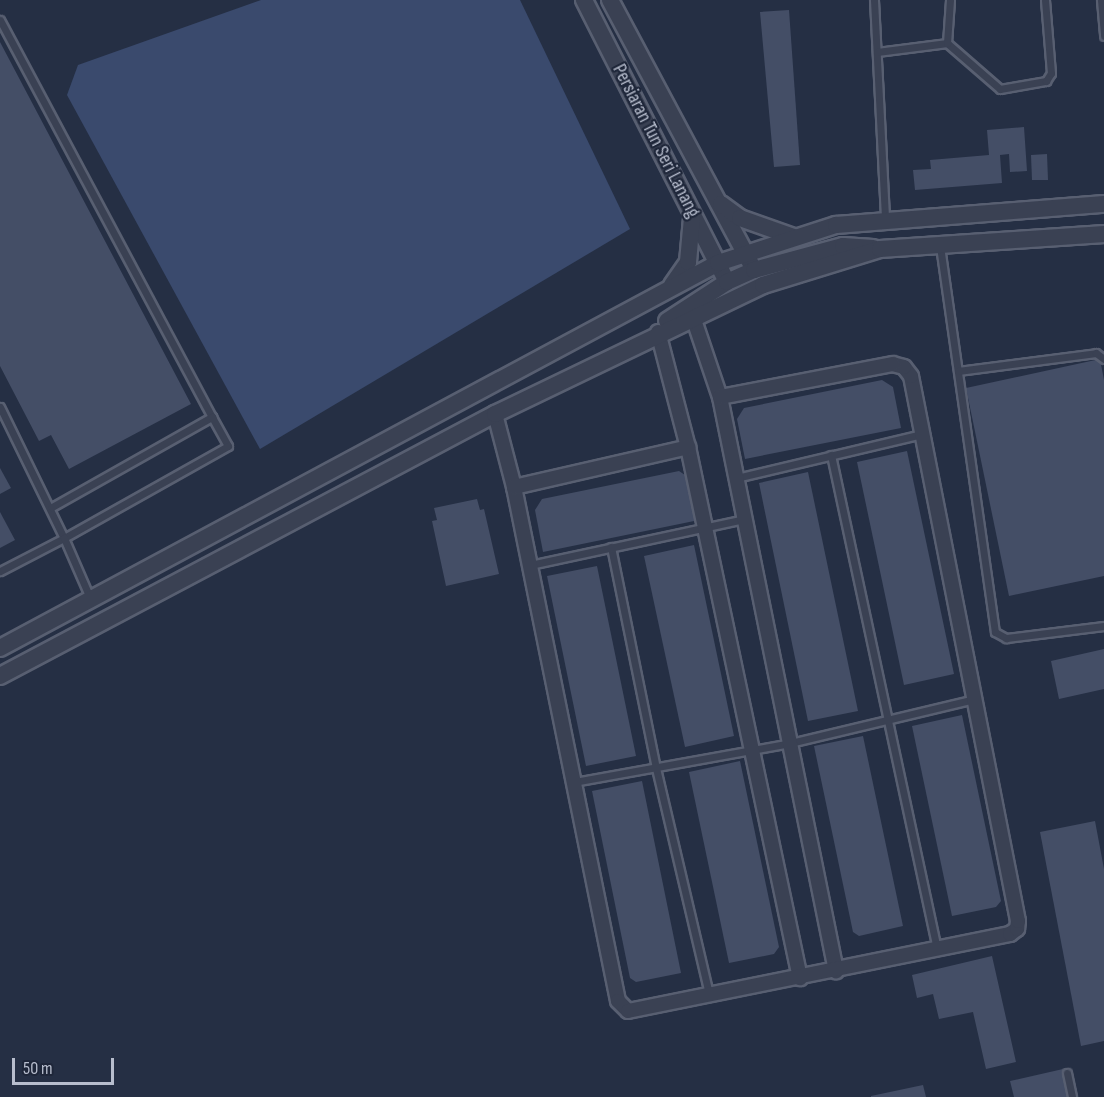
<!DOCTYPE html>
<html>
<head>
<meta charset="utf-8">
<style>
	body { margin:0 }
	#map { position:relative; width:1104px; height:1097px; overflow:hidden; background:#252f44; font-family:"Sofia Sans Condensed",sans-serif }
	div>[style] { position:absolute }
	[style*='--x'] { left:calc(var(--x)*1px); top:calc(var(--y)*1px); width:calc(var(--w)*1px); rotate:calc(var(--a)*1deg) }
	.water>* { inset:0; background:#3a4a6d }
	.building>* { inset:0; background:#444e66 }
	.roads { filter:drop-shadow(2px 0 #585f71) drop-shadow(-2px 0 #585f71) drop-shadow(0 2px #585f71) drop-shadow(0 -2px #585f71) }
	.service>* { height:7px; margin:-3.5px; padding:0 3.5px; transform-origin:3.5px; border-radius:3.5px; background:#3a4153 }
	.minor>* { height:14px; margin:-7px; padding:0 7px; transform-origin:7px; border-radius:7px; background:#3a4153 }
	.tertiary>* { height:16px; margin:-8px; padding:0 8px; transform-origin:8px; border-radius:8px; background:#3a4153 }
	span { translate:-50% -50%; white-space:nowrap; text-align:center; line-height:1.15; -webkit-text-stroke:4.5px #1e2639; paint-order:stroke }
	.street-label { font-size:20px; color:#b7bdcd }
	.scale { position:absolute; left:12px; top:1058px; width:102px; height:27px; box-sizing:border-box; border:3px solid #b7bdcd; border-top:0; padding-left:8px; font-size:18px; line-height:21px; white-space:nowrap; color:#b7bdcd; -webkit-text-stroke:4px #1e2639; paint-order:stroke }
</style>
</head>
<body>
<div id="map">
	<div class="water">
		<i style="clip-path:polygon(261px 0,520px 0,630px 229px,260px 449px,67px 95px,78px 65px)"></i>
	</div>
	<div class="building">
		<i style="clip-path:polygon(789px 10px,800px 165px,774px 167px,760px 12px)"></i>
		<i style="clip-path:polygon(0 42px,191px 404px,69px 469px,51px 435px,39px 441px,0 366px)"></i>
		<i style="clip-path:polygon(1024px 127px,1027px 171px,1010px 172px,1009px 154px,1000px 155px,1002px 183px,915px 190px,913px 170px,931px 169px,930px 160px,989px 155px,987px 130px)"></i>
		<i style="clip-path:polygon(1047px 154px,1048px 180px,1032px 180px,1031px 155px)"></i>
		<i style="clip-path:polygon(1100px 359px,1104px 380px,1104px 576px,1009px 596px,966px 388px)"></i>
		<i style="clip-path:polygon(882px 380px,893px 387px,901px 428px,745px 459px,737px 419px,744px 408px)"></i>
		<i style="clip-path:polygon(907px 451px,954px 674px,904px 685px,857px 462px)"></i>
		<i style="clip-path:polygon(0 468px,11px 488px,0 494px)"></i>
		<i style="clip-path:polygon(679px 471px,691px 479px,699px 520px,543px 552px,535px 510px,542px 499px)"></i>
		<i style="clip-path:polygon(808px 472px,858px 711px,808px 721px,759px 483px)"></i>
		<i style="clip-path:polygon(477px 499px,480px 510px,484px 509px,499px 574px,446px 586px,432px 521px,437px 520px,434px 508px)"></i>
		<i style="clip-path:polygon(0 512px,15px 540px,0 548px)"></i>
		<i style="clip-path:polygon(694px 545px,734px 736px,685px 747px,644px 556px)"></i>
		<i style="clip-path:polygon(597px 566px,636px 756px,586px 766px,547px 576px)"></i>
		<i style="clip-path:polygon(1104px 649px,1104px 689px,1059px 699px,1051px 661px)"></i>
		<i style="clip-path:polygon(962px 715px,1001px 901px,996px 907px,952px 916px,912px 726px)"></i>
		<i style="clip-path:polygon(863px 736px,903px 926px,859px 936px,853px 932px,814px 746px)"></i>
		<i style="clip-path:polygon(740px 761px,779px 947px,774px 954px,729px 963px,689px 772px)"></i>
		<i style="clip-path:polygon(642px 781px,681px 973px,636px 982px,630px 978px,592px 791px)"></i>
		<i style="clip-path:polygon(1095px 821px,1104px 869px,1104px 1041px,1081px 1046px,1040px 832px)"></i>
		<i style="clip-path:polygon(992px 956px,1016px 1062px,986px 1069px,973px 1012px,939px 1019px,933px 994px,917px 998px,912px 975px)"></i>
		<i style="clip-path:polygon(1063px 1069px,1069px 1097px,1014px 1097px,1010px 1081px)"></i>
		<i style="clip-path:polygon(923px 1085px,926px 1097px,871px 1097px,871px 1096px)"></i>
	</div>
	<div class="roads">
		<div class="service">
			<i style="--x:874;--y:0;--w:219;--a:87.1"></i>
			<i style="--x:1101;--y:0;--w:36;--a:85"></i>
			<i style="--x:0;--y:20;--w:450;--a:61.9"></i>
			<i style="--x:947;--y:43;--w:70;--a:41"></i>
			<i style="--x:1000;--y:89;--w:47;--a:-9.9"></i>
			<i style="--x:1046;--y:81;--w:9;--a:-58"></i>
			<i style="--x:1051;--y:73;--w:73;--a:-94.7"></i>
			<i style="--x:877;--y:52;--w:71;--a:-7.3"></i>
			<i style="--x:947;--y:43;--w:43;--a:-86"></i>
			<i style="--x:940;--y:246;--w:390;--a:81.9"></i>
			<i style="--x:995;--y:632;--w:13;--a:29"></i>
			<i style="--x:1006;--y:638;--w:99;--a:-7"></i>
			<i style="--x:958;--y:371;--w:139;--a:-7.4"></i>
			<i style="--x:1096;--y:353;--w:10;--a:37"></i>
			<i style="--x:0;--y:407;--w:146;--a:64"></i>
			<i style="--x:64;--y:538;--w:72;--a:152.7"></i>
			<i style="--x:831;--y:455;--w:505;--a:77.89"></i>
			<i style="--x:736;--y:478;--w:191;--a:-13.3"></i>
			<i style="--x:52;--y:507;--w:184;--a:-29.4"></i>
			<i style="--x:212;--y:417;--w:33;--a:61"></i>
			<i style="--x:228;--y:446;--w:188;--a:150.7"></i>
			<i style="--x:64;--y:538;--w:68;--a:66.5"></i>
			<i style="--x:611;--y:547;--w:226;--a:78.5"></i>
			<i style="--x:656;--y:768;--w:232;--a:76.8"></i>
			<i style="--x:530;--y:565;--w:220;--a:-12.1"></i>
			<i style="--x:574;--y:782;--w:219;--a:-10.2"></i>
			<i style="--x:790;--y:743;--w:189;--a:-13.4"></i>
			<i style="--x:1067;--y:1073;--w:25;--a:78"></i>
		</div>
		<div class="minor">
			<i style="--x:693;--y:317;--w:84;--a:71.4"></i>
			<i style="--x:720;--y:397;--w:586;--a:78.57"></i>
			<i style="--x:658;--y:332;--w:119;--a:75.4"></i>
			<i style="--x:688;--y:447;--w:543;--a:78.09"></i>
			<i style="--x:495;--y:414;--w:75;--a:75.4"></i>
			<i style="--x:514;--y:487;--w:524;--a:78.56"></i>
			<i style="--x:618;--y:1001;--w:14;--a:45"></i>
			<i style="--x:628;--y:1011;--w:390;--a:-11.4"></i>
			<i style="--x:1010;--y:934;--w:9;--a:-36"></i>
			<i style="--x:1017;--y:929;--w:8;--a:-83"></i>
			<i style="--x:1018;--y:921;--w:555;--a:-101.11"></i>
			<i style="--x:911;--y:376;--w:11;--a:-128"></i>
			<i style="--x:904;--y:367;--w:11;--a:-165"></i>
			<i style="--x:893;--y:364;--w:176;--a:169.2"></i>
			<i style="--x:514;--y:487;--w:179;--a:-12.9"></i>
		</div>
		<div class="tertiary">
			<i style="--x:584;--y:0;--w:316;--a:63.1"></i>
			<i style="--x:610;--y:0;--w:306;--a:61.9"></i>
			<i style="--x:721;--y:204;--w:24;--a:36"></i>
			<i style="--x:740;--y:218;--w:57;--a:19.4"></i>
			<i style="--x:672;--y:285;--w:28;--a:-55"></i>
			<i style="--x:688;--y:262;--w:44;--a:-84.8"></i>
			<i style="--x:667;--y:321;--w:72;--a:-33"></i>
			<i style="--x:727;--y:282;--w:30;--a:-24"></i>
			<i style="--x:754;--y:270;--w:92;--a:-15.1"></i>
			<i style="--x:843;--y:246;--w:30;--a:4"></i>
			<i style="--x:0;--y:648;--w:815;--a:-28.2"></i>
			<i style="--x:718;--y:263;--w:124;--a:-17.9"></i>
			<i style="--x:836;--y:225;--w:269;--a:-4.5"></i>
			<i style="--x:0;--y:676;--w:560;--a:-27.89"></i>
			<i style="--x:495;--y:414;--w:297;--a:-25.7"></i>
			<i style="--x:763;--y:285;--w:122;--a:-17.1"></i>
			<i style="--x:880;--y:249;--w:225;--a:-3.8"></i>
		</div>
	</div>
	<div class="street-label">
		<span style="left:656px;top:141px;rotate:63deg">Persiaran Tun Seri Lanang</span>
	</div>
	<div class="scale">50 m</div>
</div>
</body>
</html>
